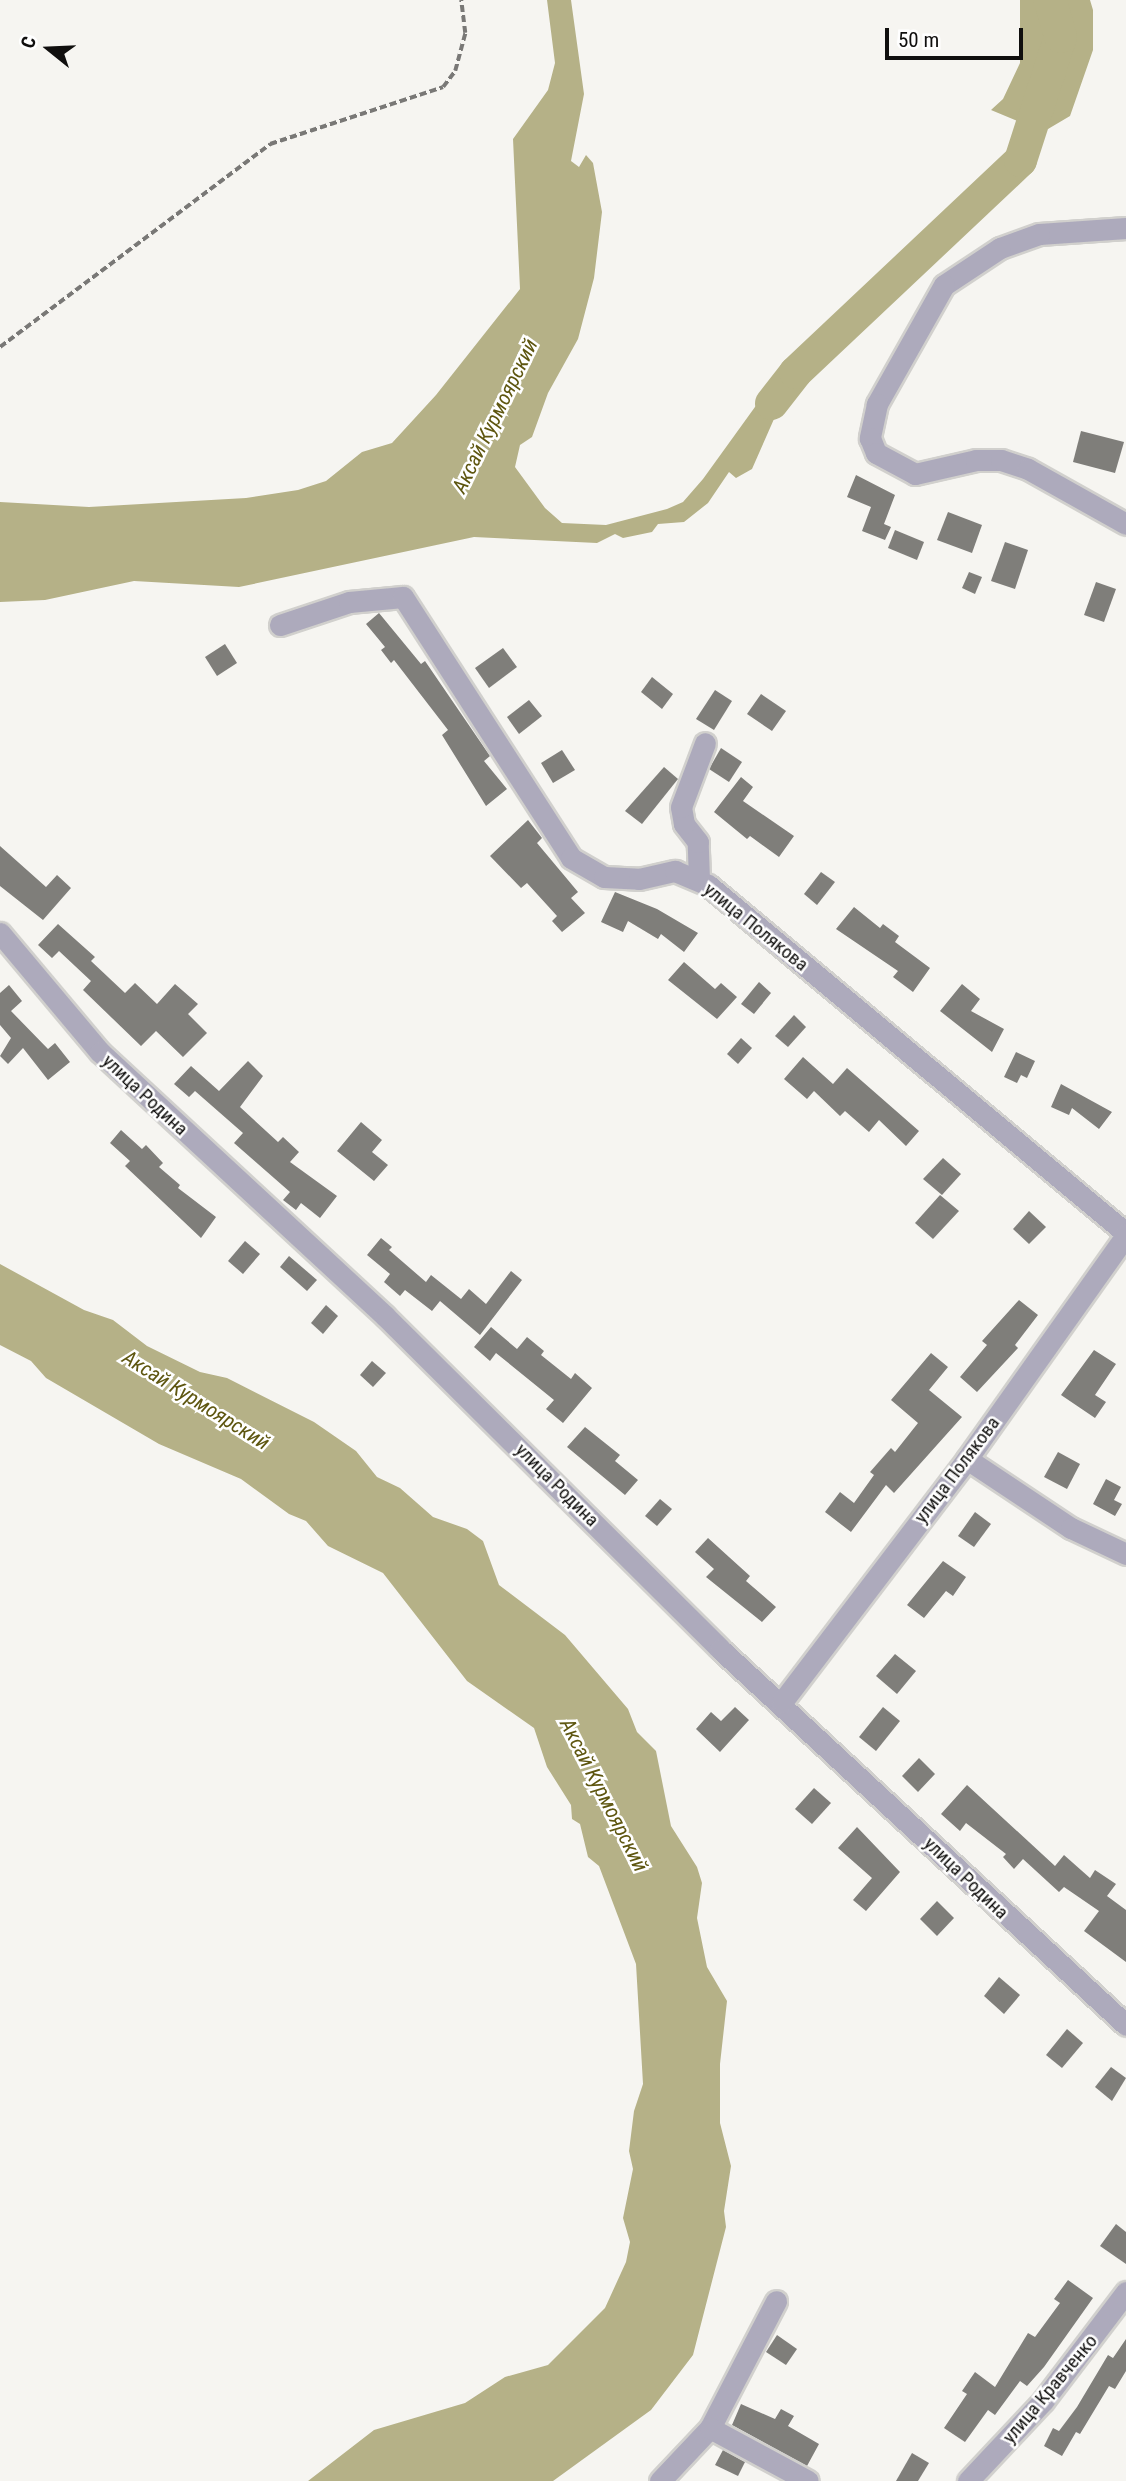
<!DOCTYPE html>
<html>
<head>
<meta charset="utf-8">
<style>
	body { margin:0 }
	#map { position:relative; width:1126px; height:2481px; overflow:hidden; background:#f6f5f1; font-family:"Roboto Condensed",sans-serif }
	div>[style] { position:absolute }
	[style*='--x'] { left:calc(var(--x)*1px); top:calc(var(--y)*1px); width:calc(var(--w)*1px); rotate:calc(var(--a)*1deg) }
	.water>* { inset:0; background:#b5b187 }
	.river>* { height:33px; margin:-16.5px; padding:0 16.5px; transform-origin:16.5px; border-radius:16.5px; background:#b5b187 }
	.building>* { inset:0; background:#7f7e7a }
	.path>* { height:3.5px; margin-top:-1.75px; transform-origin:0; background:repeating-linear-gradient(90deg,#797876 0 7px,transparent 0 10.5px) }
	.roads { filter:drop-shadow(2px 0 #d1d0cd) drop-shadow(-2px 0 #d1d0cd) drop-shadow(0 2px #d1d0cd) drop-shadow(0 -2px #d1d0cd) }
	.minor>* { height:21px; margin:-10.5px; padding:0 10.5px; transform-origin:10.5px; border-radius:10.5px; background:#adaabc }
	span { translate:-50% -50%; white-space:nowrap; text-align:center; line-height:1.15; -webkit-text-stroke:5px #fff; paint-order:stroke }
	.street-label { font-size:19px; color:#100f0e }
	.water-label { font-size:21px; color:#5e5610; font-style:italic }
	.north { position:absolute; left:14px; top:14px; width:70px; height:70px; -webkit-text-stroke:5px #fff; paint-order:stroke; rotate:288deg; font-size:19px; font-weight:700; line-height:28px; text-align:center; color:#100f0e }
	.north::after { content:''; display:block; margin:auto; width:24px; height:32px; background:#100f0e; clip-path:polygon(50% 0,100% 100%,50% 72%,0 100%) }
	.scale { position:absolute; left:885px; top:28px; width:138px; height:32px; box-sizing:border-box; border:4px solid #100f0e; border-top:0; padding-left:9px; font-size:21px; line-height:24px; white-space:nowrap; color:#100f0e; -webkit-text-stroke:5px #fff; paint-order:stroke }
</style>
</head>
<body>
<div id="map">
	<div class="water">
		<i style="clip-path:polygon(547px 0,571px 0,584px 94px,571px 161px,579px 167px,586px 155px,593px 163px,602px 212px,594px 278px,578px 339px,548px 393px,532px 437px,520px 445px,515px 467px,545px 508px,562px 523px,606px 525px,667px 509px,683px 502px,703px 479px,791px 357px,802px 371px,785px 394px,752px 469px,736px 478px,729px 472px,708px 503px,684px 522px,658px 524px,652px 532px,623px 538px,615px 534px,597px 543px,474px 537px,239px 587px,134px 581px,45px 600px,0 602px,0 502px,89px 507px,246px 498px,298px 490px,326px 481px,362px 452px,392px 443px,436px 395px,520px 289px,513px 139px,548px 90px,555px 63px)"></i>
		<i style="clip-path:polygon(1020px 0,1090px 0,1093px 10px,1093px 50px,1070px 116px,1048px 129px,1034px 128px,991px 110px,1003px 99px,1020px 63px)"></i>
		<i style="clip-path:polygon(0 1264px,84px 1310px,113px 1320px,147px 1346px,200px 1372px,227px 1378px,314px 1422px,356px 1451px,377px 1477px,400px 1488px,433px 1517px,467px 1529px,483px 1541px,499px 1585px,565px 1635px,628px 1709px,637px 1732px,656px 1751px,671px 1826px,697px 1867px,702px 1883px,697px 1918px,707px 1967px,727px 2001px,720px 2064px,720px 2123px,731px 2166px,724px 2211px,726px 2227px,693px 2355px,651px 2410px,553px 2481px,308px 2481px,374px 2430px,465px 2403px,505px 2377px,548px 2365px,605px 2308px,626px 2262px,630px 2242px,623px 2218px,633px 2169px,629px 2151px,634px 2111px,643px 2084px,636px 1964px,599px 1866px,588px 1857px,580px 1824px,572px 1819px,571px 1805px,547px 1767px,534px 1728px,467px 1681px,383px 1573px,328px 1546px,306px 1521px,289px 1514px,241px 1479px,159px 1444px,46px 1378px,31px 1361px,0 1345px)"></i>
	</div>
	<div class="river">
		<i style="--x:771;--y:403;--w:39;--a:-52"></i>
		<i style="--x:795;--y:372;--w:309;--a:-43.3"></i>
		<i style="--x:1020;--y:160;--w:130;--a:-72.1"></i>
		<i style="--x:1060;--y:36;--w:37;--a:-106"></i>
	</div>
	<div class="building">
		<i style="clip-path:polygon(1081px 431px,1124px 442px,1115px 473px,1073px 462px)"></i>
		<i style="clip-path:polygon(856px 475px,895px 495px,884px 524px,891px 527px,885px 540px,862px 531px,871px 507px,847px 497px)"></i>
		<i style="clip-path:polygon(948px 512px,982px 525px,972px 553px,937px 540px)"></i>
		<i style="clip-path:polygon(895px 530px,924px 542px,917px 560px,888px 548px)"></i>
		<i style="clip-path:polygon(1005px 542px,1028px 550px,1015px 589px,991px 581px)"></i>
		<i style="clip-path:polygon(969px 572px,982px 577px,975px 594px,962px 588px)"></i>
		<i style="clip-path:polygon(1096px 582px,1116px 589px,1104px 622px,1084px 615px)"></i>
		<i style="clip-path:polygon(379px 613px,421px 664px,425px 661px,490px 756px,484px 761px,507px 789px,486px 806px,442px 735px,448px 730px,394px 660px,391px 663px,381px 650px,385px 647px,366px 624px)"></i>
		<i style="clip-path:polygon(225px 644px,237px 663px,217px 676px,205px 657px)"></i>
		<i style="clip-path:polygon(503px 648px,517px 667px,489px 688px,475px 668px)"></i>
		<i style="clip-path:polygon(652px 677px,673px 694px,662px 709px,641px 692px)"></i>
		<i style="clip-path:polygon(715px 690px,732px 701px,714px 730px,696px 719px)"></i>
		<i style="clip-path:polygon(761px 694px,786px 711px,772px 731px,747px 714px)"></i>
		<i style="clip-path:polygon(529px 700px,542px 716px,519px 734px,507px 717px)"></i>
		<i style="clip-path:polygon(721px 748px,742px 762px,729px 782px,709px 769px)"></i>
		<i style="clip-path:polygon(562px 750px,575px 770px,553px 783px,541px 763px)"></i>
		<i style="clip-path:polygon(664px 767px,678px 779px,642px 824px,625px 811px)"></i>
		<i style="clip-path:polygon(741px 777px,753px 787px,743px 801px,794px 836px,779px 857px,750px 836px,747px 839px,714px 812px)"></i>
		<i style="clip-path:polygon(528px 820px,542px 838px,537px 843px,578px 892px,571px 898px,585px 913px,562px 932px,552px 921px,557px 916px,527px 883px,521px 888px,490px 856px)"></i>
		<i style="clip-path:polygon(0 846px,46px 887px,57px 875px,71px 888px,43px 920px,0 886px)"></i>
		<i style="clip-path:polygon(821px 872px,835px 882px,817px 905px,804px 894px)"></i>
		<i style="clip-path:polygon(615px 892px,657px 909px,698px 933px,684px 952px,661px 934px,658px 939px,628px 921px,623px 932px,601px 922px)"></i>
		<i style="clip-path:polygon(854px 907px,880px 928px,883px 924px,899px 936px,895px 942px,930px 968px,913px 992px,893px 977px,898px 971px,836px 929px)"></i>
		<i style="clip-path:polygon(58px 924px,95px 957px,91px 961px,125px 993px,135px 983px,157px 1004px,175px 984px,198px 1004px,188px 1014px,207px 1033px,183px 1057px,156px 1031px,141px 1046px,83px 990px,91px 981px,59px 951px,52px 958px,38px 945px)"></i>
		<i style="clip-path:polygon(684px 962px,715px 989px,721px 983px,737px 997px,717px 1019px,668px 980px)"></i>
		<i style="clip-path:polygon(759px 982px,771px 993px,754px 1014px,741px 1004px)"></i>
		<i style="clip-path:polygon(962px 984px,980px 999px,971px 1011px,1004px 1029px,992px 1052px,940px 1011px)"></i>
		<i style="clip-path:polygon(9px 985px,22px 1001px,11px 1011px,48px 1049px,55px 1043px,70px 1062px,48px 1080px,23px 1048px,8px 1064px,0 1056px,11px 1038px,0 1025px,0 993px)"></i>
		<i style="clip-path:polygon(794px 1015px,806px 1027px,788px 1047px,775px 1036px)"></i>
		<i style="clip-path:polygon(741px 1038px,752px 1048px,738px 1064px,727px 1054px)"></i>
		<i style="clip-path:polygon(1016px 1052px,1035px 1061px,1027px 1078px,1021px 1075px,1017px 1083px,1004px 1077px)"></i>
		<i style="clip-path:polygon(803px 1057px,833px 1084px,847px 1068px,919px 1131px,906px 1146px,879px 1120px,869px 1132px,845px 1111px,840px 1116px,814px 1091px,807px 1099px,784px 1079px)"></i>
		<i style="clip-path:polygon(248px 1061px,263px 1076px,240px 1107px,278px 1142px,283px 1137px,299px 1152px,290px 1162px,337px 1196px,320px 1218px,301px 1203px,296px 1210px,283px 1200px,290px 1192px,234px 1143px,243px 1133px,195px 1091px,189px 1097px,174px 1084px,191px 1066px,219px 1091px)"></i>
		<i style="clip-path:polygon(1061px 1084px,1112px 1112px,1099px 1129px,1072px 1108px,1069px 1115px,1051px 1107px)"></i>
		<i style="clip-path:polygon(361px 1122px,382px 1140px,372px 1152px,388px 1165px,374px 1181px,337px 1151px)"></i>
		<i style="clip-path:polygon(121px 1130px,142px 1149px,146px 1145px,163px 1163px,159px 1167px,180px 1185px,178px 1188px,216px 1217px,201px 1238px,125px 1166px,130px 1161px,110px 1143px)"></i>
		<i style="clip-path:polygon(943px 1158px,961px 1174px,942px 1195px,923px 1179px)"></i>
		<i style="clip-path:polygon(940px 1195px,959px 1211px,933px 1239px,915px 1223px)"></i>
		<i style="clip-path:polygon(1029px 1211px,1046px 1227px,1029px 1244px,1013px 1229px)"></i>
		<i style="clip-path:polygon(381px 1238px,392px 1247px,389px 1250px,426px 1282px,431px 1275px,461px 1299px,469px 1289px,486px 1304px,511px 1271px,522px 1280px,480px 1335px,440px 1301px,432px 1311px,405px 1290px,400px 1296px,384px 1282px,390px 1274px,367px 1255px)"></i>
		<i style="clip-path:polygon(245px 1241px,260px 1254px,243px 1274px,228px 1261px)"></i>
		<i style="clip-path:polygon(289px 1256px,317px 1280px,307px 1291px,280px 1267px)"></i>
		<i style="clip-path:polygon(1019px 1300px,1038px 1315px,1015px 1345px,1018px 1348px,977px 1392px,960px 1377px,987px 1345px,982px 1341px)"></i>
		<i style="clip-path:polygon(326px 1305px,338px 1316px,323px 1334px,311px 1323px)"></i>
		<i style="clip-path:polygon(491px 1327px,517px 1349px,527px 1337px,544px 1351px,541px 1355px,571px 1379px,575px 1373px,592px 1388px,563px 1423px,546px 1409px,554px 1400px,496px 1353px,490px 1361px,474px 1347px)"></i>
		<i style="clip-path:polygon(1094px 1350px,1116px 1364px,1095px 1395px,1106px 1402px,1095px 1418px,1061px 1395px)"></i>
		<i style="clip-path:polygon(931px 1353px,948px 1367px,929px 1390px,962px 1417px,894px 1493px,886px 1485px,851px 1532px,825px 1512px,840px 1492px,854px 1503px,874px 1475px,870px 1472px,891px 1448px,895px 1452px,918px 1423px,891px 1400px)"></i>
		<i style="clip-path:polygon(372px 1361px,386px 1373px,373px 1387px,360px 1375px)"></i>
		<i style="clip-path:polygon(585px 1427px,620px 1455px,615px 1461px,638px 1480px,625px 1495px,567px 1447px)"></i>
		<i style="clip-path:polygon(1058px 1452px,1080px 1464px,1067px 1489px,1044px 1477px)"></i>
		<i style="clip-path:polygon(1106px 1479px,1121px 1487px,1114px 1500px,1122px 1504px,1115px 1516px,1093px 1504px)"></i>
		<i style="clip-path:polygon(660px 1499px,672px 1509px,657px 1526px,645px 1516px)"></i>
		<i style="clip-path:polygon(975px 1512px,991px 1524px,974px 1547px,958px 1536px)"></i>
		<i style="clip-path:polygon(708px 1538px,750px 1576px,746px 1581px,776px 1607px,762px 1622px,706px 1577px,714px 1569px,695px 1552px)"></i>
		<i style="clip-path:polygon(943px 1561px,966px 1577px,953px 1596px,946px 1591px,924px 1618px,907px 1605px)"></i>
		<i style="clip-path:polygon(895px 1654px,916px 1671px,897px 1694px,876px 1676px)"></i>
		<i style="clip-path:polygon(735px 1707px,749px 1720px,720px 1752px,696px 1729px,711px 1712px,721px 1721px)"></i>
		<i style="clip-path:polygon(883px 1707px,900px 1721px,876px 1751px,859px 1737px)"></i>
		<i style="clip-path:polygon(919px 1758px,935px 1774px,918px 1792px,902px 1776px)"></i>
		<i style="clip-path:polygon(967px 1785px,1055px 1866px,1064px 1855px,1090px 1878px,1095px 1870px,1116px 1884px,1107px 1896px,1126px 1910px,1126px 1962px,1084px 1931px,1099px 1911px,1064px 1887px,1059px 1892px,1023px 1859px,1014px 1869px,1003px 1857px,1006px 1854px,966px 1823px,960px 1831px,941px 1814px)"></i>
		<i style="clip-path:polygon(814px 1788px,831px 1803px,812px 1824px,795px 1809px)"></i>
		<i style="clip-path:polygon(857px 1827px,900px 1872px,866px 1911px,853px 1900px,872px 1878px,838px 1848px)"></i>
		<i style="clip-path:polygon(937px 1901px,954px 1918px,937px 1936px,920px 1919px)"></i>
		<i style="clip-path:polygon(999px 1977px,1020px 1995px,1004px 2014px,984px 1996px)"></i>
		<i style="clip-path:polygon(1067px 2029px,1083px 2043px,1062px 2068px,1046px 2055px)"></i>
		<i style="clip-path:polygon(1111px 2067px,1126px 2078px,1112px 2101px,1095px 2087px)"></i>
		<i style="clip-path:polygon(1116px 2224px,1126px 2232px,1126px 2264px,1100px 2246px)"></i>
		<i style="clip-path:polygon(1068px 2280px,1093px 2298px,1044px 2367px,1027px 2386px,1020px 2381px,995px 2415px,988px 2410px,965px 2442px,944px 2428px,967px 2394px,962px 2391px,975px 2372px,995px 2387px,1028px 2333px,1035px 2337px,1060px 2303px,1054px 2299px)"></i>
		<i style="clip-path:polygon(777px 2335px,797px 2349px,786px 2365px,766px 2352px)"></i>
		<i style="clip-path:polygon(1126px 2339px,1126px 2371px,1115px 2389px,1109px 2386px,1080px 2434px,1076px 2432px,1062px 2456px,1044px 2446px,1053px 2428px,1059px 2431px,1077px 2407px,1108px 2355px,1113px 2358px)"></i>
		<i style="clip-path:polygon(741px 2404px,775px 2419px,781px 2409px,794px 2416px,788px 2426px,819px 2444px,807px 2466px,732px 2425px)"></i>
		<i style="clip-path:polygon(723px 2450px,745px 2462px,738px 2476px,715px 2465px)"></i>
		<i style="clip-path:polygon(912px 2453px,929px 2463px,918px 2481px,896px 2481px)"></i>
	</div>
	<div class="path">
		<i style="--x:0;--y:347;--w:338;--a:-36.9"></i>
		<i style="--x:270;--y:144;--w:182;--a:-18.2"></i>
		<i style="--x:443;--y:87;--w:20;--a:-53"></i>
		<i style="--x:455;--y:71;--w:39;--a:-75"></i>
		<i style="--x:465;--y:33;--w:33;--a:-97"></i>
	</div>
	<div class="roads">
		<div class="minor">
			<i style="--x:1126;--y:228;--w:87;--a:176.1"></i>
			<i style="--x:1039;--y:234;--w:41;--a:160.3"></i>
			<i style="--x:1000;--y:248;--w:67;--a:146.5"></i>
			<i style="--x:944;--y:285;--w:137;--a:119.4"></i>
			<i style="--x:877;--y:404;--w:35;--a:102"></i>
			<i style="--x:870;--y:438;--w:16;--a:68"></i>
			<i style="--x:876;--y:453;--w:44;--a:28.3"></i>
			<i style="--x:915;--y:474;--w:63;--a:-12.9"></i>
			<i style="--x:976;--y:460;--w:25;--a:0"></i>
			<i style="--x:1001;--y:460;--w:28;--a:18"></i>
			<i style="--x:1028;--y:469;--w:112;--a:29.3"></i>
			<i style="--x:280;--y:625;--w:73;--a:-18.4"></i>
			<i style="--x:349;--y:602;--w:54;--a:-5.3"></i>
			<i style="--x:403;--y:597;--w:310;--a:57.2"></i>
			<i style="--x:571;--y:858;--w:38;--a:30"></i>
			<i style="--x:604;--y:877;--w:35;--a:3"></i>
			<i style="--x:639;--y:879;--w:37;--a:-13"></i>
			<i style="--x:675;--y:871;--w:36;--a:23"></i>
			<i style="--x:708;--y:885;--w:544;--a:39.78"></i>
			<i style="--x:699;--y:880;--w:38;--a:-92"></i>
			<i style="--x:698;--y:842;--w:23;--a:-128"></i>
			<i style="--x:684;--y:824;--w:17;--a:-100"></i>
			<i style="--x:681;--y:807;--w:68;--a:-69.4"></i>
			<i style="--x:0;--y:933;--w:155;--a:50"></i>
			<i style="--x:100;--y:1052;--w:388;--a:42.8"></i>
			<i style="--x:385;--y:1316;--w:472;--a:44.8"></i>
			<i style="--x:720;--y:1649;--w:553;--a:42.8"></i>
			<i style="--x:967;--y:1459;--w:125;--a:33.6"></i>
			<i style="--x:1071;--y:1528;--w:61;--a:25.3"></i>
			<i style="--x:782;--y:1702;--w:305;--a:-52.7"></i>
			<i style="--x:967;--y:1459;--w:275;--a:-54.6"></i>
			<i style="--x:710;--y:2428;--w:143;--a:-62.5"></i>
			<i style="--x:660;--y:2481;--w:73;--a:-46.7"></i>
			<i style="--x:710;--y:2428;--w:111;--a:28.4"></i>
			<i style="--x:968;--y:2481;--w:110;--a:-46.8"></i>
			<i style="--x:1043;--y:2401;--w:137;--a:-52.7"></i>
		</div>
	</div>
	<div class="street-label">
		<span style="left:756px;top:927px;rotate:39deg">улица Полякова</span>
		<span style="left:145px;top:1095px;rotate:43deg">улица Родина</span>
		<span style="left:957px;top:1470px;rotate:-53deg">улица Полякова</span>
		<span style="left:557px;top:1485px;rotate:45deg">улица Родина</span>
		<span style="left:966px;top:1878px;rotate:44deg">улица Родина</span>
		<span style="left:1050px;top:2389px;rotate:-50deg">улица Кравченко</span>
	</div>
	<div class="water-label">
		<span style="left:495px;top:416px;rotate:-64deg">Аксай Курмоярский</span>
		<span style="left:196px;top:1400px;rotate:32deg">Аксай Курмоярский</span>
		<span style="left:604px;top:1795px;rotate:63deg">Аксай Курмоярский</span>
	</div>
	<div class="north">С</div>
	<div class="scale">50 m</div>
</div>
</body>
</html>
